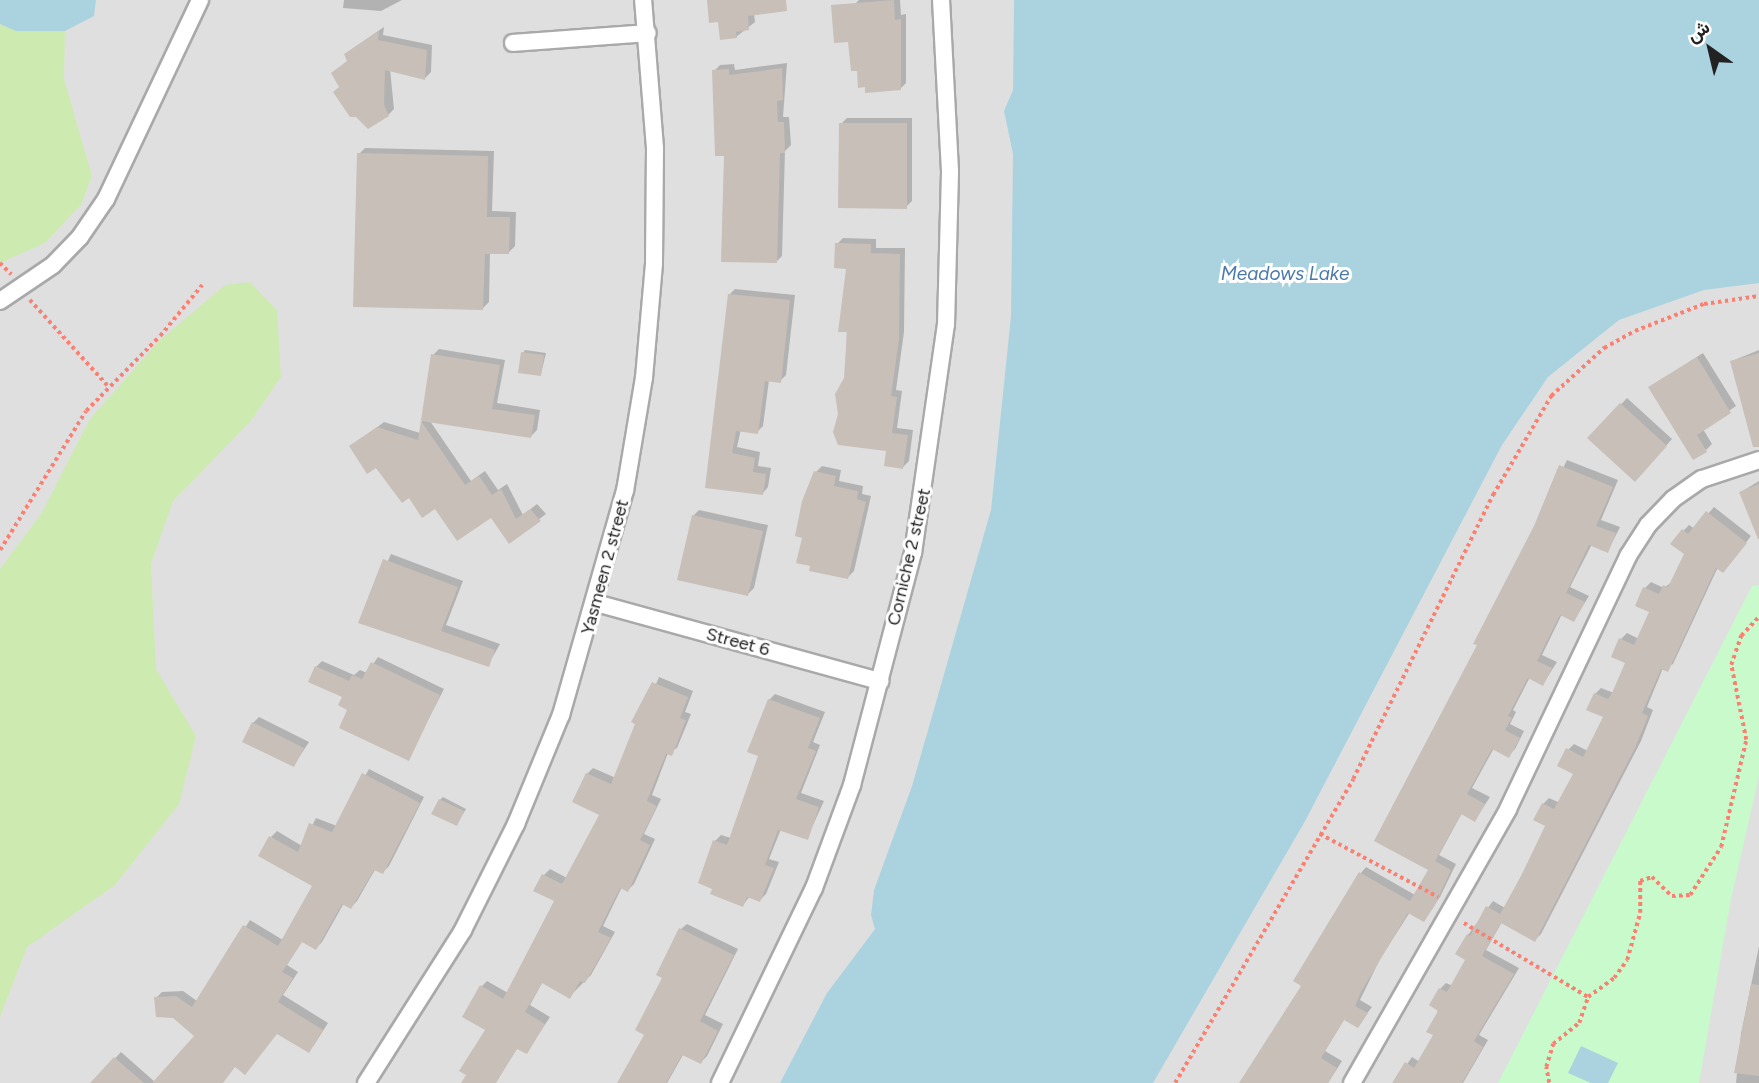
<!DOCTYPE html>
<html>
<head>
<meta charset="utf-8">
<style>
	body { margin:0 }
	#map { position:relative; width:1759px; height:1083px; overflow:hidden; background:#f2efe9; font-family:Figtree,Vazirmatn,sans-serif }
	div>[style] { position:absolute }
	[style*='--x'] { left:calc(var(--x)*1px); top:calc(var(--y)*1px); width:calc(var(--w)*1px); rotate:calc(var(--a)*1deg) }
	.residential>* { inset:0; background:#e0dfdf }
	.grass>* { inset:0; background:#cdebb0 }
	.park>* { inset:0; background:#c8facc }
	.water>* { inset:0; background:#aad3df }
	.shadow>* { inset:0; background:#0003 }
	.building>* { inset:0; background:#c7bfb8 }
	.path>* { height:3.5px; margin-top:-1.75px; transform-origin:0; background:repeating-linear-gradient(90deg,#fa8072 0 3.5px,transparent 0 7px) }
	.roads { filter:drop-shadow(2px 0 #a9a9a9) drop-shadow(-2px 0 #a9a9a9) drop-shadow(0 2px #a9a9a9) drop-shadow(0 -2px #a9a9a9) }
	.street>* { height:16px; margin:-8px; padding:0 8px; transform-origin:8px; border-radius:8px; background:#fff }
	span { translate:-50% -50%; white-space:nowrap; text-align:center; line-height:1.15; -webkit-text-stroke:6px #fff; paint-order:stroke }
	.street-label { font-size:18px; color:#222 }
	.water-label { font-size:19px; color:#4a7aab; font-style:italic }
	.north { position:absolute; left:1675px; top:14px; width:70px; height:70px; -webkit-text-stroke:5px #fff; paint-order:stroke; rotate:326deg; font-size:19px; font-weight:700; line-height:28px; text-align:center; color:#222 }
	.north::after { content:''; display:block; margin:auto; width:24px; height:32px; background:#222; clip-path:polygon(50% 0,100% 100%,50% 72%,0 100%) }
</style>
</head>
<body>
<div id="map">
	<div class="residential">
		<i style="clip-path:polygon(0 0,1759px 0,1759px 1083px,0 1083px)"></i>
	</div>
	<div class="grass">
		<i style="clip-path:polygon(0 24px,17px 31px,65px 31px,64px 79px,92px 176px,81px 205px,45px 243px,0 263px)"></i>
		<i style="clip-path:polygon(250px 282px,277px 310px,281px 377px,250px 422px,173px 501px,151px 564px,156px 669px,196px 736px,179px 804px,115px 885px,27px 947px,0 1017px,0 569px,41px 514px,90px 419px,159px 341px,225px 285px)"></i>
	</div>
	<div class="park">
		<i style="clip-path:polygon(1759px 585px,1759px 776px,1731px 899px,1699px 1083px,1498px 1083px,1752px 586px)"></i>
	</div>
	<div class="water">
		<i style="clip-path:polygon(0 0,96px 0,94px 16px,65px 31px,16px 31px,0 24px)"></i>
		<i style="clip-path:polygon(1014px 0,1759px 0,1759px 283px,1704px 290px,1619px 320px,1548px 377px,1502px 445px,1304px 823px,1153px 1083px,780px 1083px,827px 993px,875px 929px,871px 915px,874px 890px,912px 786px,991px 510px,1011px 316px,1013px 154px,1004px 111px,1013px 90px)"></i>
		<i style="clip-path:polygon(1581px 1046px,1618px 1063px,1608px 1083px,1591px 1083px,1568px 1073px)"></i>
	</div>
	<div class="shadow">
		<i style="clip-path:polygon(344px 0,402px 0,381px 11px,343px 8px)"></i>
		<i style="clip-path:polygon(708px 0,774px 0,754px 13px,755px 22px,736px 37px)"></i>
		<i style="clip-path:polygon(859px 0,900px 0,901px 15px,906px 14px,906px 83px,900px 89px,854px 5px)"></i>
		<i style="clip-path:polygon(384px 27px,383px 35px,432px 45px,431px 72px,425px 78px,390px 69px,394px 109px,388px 115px,341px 86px,352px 49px)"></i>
		<i style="clip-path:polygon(787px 63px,783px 117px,789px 117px,791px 145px,785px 151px,782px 256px,776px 262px,726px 154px,714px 71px,720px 65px,734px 64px,735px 70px)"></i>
		<i style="clip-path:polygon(847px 118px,912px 118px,912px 201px,906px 207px,841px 124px)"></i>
		<i style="clip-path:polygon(365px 148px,494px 151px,492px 211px,516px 212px,515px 246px,509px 252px,490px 252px,489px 302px,483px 308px,359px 154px)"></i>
		<i style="clip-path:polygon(843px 238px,876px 239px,876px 248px,905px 248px,904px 332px,896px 390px,902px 391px,897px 428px,913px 430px,909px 461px,903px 467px,846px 379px,848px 267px,837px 244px)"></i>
		<i style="clip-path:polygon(735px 289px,795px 295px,786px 375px,780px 381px,769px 380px,763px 426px,757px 432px,741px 429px,737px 447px,760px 452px,758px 466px,771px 468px,768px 487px,762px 494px,707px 487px,729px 295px)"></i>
		<i style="clip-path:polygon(439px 349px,505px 360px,497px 403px,540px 410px,537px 430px,531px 436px,430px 421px,471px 481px,485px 471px,498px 490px,507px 484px,523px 515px,537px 504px,546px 514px,510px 541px,491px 515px,435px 507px,409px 496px,351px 447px,384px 422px,420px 433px,433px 355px)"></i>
		<i style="clip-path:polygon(525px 350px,546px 353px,541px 374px,523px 353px)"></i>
		<i style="clip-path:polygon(1759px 350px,1759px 411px,1732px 361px)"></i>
		<i style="clip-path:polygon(1703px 353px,1736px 406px,1703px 429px,1712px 444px,1706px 450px,1650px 387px)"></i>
		<i style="clip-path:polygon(1627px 398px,1672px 439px,1641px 474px,1590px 438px)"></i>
		<i style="clip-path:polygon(1567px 460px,1618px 480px,1601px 520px,1620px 527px,1608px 551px,1592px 544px,1570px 587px,1589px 596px,1574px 620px,1562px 614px,1542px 655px,1557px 662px,1543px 684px,1530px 677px,1513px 710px,1516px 712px,1510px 724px,1524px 731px,1515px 749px,1509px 755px,1494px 748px,1472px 788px,1490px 797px,1475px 820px,1462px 813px,1439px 855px,1456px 864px,1440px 897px,1424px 920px,1410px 912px,1380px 959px,1360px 1000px,1372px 1007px,1357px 1026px,1345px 1018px,1325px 1051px,1342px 1061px,1328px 1083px,1243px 1083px,1303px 986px,1361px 873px,1366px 867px,1415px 895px,1430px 869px,1479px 644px)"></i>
		<i style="clip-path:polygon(822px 466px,841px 470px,839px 481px,863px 486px,862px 494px,871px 496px,854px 571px,848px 577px,816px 472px)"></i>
		<i style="clip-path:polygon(1759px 481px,1759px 526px,1741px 492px)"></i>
		<i style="clip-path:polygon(1714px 507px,1751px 536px,1729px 565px,1718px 567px,1673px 664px,1663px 668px,1647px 707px,1653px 710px,1641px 741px,1541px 934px,1535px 940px,1502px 922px,1486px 950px,1519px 968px,1479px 1035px,1488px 1040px,1463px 1083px,1394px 1083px,1412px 1057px,1420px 1062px,1435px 1035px,1440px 989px,1446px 983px,1453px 986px,1468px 959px,1468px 935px,1493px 901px,1505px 908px,1547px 825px,1543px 804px,1549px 798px,1560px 803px,1576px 773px,1568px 750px,1574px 744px,1588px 751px,1605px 717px,1595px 694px,1601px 688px,1614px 693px,1627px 662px,1621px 639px,1627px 633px,1639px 639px,1652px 612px,1645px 588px,1651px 582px,1664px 588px,1673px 581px,1686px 554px,1683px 531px,1689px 525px,1695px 529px)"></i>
		<i style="clip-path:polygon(699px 510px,768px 525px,754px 588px,748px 594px,693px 516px)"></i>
		<i style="clip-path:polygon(391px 554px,463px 581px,446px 625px,500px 644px,488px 665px,361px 622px)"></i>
		<i style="clip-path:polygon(378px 657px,444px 689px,408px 759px,349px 709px,344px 696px,316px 667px,322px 661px,354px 675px,360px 670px,367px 673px)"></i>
		<i style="clip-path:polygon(659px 677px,693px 691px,685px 712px,691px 714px,677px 748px,668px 753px,652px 795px,661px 799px,644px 834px,655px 839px,634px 884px,628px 890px,622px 887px,603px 926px,615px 932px,591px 975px,570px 996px,543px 981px,530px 1005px,550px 1017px,527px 1052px,518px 1047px,495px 1083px,463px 1083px,487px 1030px,481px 987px,487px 981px,508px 993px,557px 901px,536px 890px,544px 875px,550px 869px,567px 878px,602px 814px,574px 801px,587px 774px,593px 768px,616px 778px)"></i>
		<i style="clip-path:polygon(775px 694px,825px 712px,813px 742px,820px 745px,801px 793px,824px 801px,807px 838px,781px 829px,769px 859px,779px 862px,766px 894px,760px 900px,750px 896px,743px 905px,700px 882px,715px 841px,721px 835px,731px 838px,760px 755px,769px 700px)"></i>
		<i style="clip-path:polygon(259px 717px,309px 742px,294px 765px,253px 723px)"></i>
		<i style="clip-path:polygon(369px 769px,424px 797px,389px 866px,383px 872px,376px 868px,357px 901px,351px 907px,344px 903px,322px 942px,316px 948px,303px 940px,287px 965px,298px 972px,283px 995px,328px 1023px,314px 1045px,308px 1051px,278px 1032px,236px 1065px,222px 1083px,92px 1083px,121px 1052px,155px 1082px,197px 1036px,156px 998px,162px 992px,183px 991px,197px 1001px,250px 920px,283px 940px,315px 886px,271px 837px,277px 831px,302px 846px,316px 818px,337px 826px)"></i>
		<i style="clip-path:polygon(443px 797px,466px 809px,457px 824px,440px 800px)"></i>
		<i style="clip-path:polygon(687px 924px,738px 949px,705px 1015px,723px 1024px,707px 1056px,701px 1062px,684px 1053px,667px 1083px,619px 1083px,646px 1034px,681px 929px)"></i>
		<i style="clip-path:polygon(1759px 946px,1759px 1083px,1736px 1083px,1741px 1034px)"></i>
	</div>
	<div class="building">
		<i style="clip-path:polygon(707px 0,786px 0,787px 11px,748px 16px,749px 30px,736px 32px,737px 38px,720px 40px,718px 22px,709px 23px)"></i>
		<i style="clip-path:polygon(894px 0,895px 20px,901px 19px,901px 90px,865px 93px,865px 87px,858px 88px,857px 71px,851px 71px,848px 42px,834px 43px,831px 5px)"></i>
		<i style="clip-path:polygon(379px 31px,378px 40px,427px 50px,425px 80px,385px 70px,384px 105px,389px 116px,368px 129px,356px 117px,350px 117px,333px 92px,339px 87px,331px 73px,347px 61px,344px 54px)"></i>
		<i style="clip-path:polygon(782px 68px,783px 100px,777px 101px,778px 122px,784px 122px,785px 153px,780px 153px,777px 263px,721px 262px,724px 156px,715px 156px,712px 70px,729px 69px,729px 75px)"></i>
		<i style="clip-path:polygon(839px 123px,907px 123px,907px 209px,838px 208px)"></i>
		<i style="clip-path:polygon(357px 153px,488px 156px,487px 217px,510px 217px,509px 254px,485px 254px,483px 310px,353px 307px)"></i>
		<i style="clip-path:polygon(835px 243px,871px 244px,871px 253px,900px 254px,899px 339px,891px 396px,897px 397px,892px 433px,908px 435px,903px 469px,884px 466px,886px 451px,838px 445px,833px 432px,838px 414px,835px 394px,844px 378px,847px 332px,838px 332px,846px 269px,834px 268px)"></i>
		<i style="clip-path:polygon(728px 294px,790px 300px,781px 383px,765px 381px,758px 434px,736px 431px,732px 453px,755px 458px,753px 472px,766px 474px,763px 495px,705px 488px)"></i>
		<i style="clip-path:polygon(521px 352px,544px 355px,541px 376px,518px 373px)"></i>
		<i style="clip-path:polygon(1759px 353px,1759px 447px,1753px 447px,1730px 361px)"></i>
		<i style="clip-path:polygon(431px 354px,500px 365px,492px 409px,535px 415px,531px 438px,421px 421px,465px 485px,479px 476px,492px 495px,501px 489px,516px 519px,530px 509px,541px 521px,509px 544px,491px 518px,457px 541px,435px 509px,422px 518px,409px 498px,402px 503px,376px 468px,367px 474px,349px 446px,377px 427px,418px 440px)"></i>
		<i style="clip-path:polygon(1697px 357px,1731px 413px,1697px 435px,1707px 452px,1693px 460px,1648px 387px)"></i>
		<i style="clip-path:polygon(1620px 403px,1667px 446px,1635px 482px,1587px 438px)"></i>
		<i style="clip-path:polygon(1559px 465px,1613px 487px,1596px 526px,1616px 533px,1608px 553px,1589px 545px,1566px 593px,1585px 602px,1574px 622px,1560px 615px,1537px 661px,1552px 668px,1543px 686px,1528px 678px,1508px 716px,1512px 718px,1505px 730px,1520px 738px,1509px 758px,1492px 749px,1467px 794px,1485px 804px,1475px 822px,1461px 814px,1435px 861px,1451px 870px,1435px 905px,1424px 922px,1408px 913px,1361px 992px,1355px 1006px,1368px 1013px,1358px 1028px,1344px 1020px,1321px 1058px,1337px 1068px,1328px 1083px,1239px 1083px,1301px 986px,1293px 981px,1359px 872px,1410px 901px,1428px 870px,1374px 841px,1477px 645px,1473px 644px,1534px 526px)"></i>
		<i style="clip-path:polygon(814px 471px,836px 476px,834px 486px,858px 491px,857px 499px,866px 502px,848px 579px,809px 571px,810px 566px,796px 563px,802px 538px,795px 536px,802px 501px)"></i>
		<i style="clip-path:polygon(1759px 484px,1759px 539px,1758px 539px,1739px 492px)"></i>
		<i style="clip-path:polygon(1706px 511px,1747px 543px,1723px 573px,1716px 568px,1668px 672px,1661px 669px,1642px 713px,1648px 716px,1635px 748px,1535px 942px,1501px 923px,1482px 956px,1514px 974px,1474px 1041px,1483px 1047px,1462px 1083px,1392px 1083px,1405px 1062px,1414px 1068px,1433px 1035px,1426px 1032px,1438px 1011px,1429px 1005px,1439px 988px,1447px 992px,1465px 960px,1455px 954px,1467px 934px,1470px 936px,1486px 906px,1500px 914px,1521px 876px,1545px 826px,1533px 820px,1542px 803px,1554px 809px,1573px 774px,1557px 766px,1566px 748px,1583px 757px,1603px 717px,1586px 710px,1594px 693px,1608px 699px,1612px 693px,1625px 663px,1611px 657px,1619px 638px,1634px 645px,1649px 612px,1635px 606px,1643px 587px,1659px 594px,1663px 585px,1668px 587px,1684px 554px,1670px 544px,1682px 529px,1688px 534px)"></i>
		<i style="clip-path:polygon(692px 515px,763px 531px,748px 596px,677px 580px)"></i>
		<i style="clip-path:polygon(383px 559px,458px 587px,441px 631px,495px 650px,489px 667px,358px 623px)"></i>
		<i style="clip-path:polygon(371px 662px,440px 695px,409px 761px,339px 728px,347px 710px,338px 705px,342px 697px,308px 682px,315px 666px,349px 681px,352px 675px,362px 679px)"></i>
		<i style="clip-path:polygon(652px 682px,688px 697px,680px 718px,686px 720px,672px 756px,666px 754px,647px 801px,657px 806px,640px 840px,650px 845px,628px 892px,620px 888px,598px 932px,611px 938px,585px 983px,580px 981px,570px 999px,542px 983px,525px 1012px,545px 1024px,527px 1054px,517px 1049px,496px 1083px,461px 1083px,466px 1075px,459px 1071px,485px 1030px,462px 1017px,480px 985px,503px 999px,554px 901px,533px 891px,542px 874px,562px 884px,599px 815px,572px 802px,586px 773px,611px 784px,635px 724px,631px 722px)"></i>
		<i style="clip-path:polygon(768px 699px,820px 718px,808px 748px,816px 751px,796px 799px,819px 807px,808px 840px,778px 830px,765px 865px,774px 868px,760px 902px,747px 897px,743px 907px,710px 894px,712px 889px,698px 883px,713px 840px,727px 845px,758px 756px,747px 752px)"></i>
		<i style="clip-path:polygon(252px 722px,304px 748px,294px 767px,242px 742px)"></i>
		<i style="clip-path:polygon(362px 773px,420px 803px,383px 874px,374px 870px,351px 909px,342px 904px,316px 950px,302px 942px,282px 972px,293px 978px,278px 1002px,323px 1030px,309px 1053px,277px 1034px,245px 1075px,235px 1067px,223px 1083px,152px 1083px,194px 1036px,173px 1018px,156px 1017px,154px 997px,176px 996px,192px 1007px,243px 925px,278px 946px,312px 886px,258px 856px,269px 836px,298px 852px,309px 823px,332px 832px)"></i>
		<i style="clip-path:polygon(439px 799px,464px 811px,457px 826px,431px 814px)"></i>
		<i style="clip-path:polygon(679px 928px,734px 955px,700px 1021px,718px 1031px,701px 1064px,682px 1055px,666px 1083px,617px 1083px,644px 1035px,635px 1030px,662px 978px,656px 975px)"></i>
		<i style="clip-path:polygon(1751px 984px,1759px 985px,1759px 1076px,1734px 1073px)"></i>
		<i style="clip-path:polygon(114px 1057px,144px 1083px,90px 1083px)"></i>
	</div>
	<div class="path">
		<i style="--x:0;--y:263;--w:16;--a:45"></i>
		<i style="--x:30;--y:300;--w:116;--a:47.8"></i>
		<i style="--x:0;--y:550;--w:163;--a:-58.3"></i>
		<i style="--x:86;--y:411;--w:105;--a:-45.4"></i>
		<i style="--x:160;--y:336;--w:66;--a:-50.5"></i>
		<i style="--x:1320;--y:834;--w:134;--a:28.1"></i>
		<i style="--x:1464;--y:923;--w:144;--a:30.8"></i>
		<i style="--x:1175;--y:1083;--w:352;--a:-59.6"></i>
		<i style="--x:1353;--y:779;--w:317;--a:-63.8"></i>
		<i style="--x:1493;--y:495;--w:115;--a:-59.6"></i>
		<i style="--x:1551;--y:396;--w:72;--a:-42.2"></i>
		<i style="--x:1604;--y:348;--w:35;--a:-29"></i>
		<i style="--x:1635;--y:331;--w:74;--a:-21.4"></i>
		<i style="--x:1704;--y:304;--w:56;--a:-8.3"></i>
		<i style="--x:1549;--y:1083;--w:16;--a:-101"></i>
		<i style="--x:1546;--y:1067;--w:24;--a:-73"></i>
		<i style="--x:1553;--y:1044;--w:33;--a:-39"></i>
		<i style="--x:1579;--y:1023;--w:28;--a:-71"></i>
		<i style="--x:1588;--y:997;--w:32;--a:-36"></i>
		<i style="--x:1614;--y:978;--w:22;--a:-54"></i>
		<i style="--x:1627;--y:960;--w:49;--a:-74.5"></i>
		<i style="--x:1640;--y:913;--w:32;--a:-90"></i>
		<i style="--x:1640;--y:881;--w:13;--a:-18"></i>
		<i style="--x:1652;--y:877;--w:28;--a:44"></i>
		<i style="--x:1672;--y:896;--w:18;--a:-3"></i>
		<i style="--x:1690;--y:895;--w:57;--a:-57.1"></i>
		<i style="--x:1721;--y:847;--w:110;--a:-76.8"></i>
		<i style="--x:1746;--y:740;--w:76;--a:-101.3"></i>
		<i style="--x:1731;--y:665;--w:31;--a:-71"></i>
		<i style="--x:1741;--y:636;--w:26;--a:-47"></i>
	</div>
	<div class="roads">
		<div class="street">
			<i style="--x:513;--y:43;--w:135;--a:-4.2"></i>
			<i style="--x:0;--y:301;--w:64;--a:-34.2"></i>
			<i style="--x:53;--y:265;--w:39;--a:-46"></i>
			<i style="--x:80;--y:237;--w:46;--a:-55.6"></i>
			<i style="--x:106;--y:199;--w:220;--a:-64.7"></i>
			<i style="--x:596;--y:603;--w:295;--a:15.4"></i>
			<i style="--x:366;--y:1083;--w:181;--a:-57.6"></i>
			<i style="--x:463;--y:930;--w:119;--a:-63.4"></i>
			<i style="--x:516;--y:824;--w:118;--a:-67.6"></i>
			<i style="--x:561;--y:715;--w:233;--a:-74.1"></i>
			<i style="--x:625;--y:491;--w:115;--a:-80.5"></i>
			<i style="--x:644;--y:378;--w:115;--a:-85"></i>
			<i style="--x:654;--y:263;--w:115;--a:-89.5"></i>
			<i style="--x:655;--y:148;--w:148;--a:-94.6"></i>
			<i style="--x:720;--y:1083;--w:216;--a:-64.3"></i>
			<i style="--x:814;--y:888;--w:110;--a:-69.7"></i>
			<i style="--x:852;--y:785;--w:240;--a:-75.3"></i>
			<i style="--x:913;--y:553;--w:230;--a:-81.8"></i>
			<i style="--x:946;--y:325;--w:154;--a:-88.5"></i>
			<i style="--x:950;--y:171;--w:171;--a:-93"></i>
			<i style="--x:1352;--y:1083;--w:315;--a:-60.3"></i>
			<i style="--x:1508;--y:809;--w:280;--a:-64.6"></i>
			<i style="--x:1628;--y:556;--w:37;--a:-57"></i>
			<i style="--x:1648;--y:525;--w:36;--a:-46"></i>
			<i style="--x:1673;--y:499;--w:35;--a:-35"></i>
			<i style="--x:1702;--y:479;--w:60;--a:-18.4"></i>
		</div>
	</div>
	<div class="street-label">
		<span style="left:909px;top:557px;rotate:-77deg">Corniche 2 street</span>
		<span style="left:605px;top:567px;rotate:-75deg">Yasmeen 2 street</span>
		<span style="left:738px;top:642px;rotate:15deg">Street 6</span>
	</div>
	<div class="water-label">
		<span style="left:1285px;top:274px">Meadows Lake</span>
	</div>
	<div class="north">ش</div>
</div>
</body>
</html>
